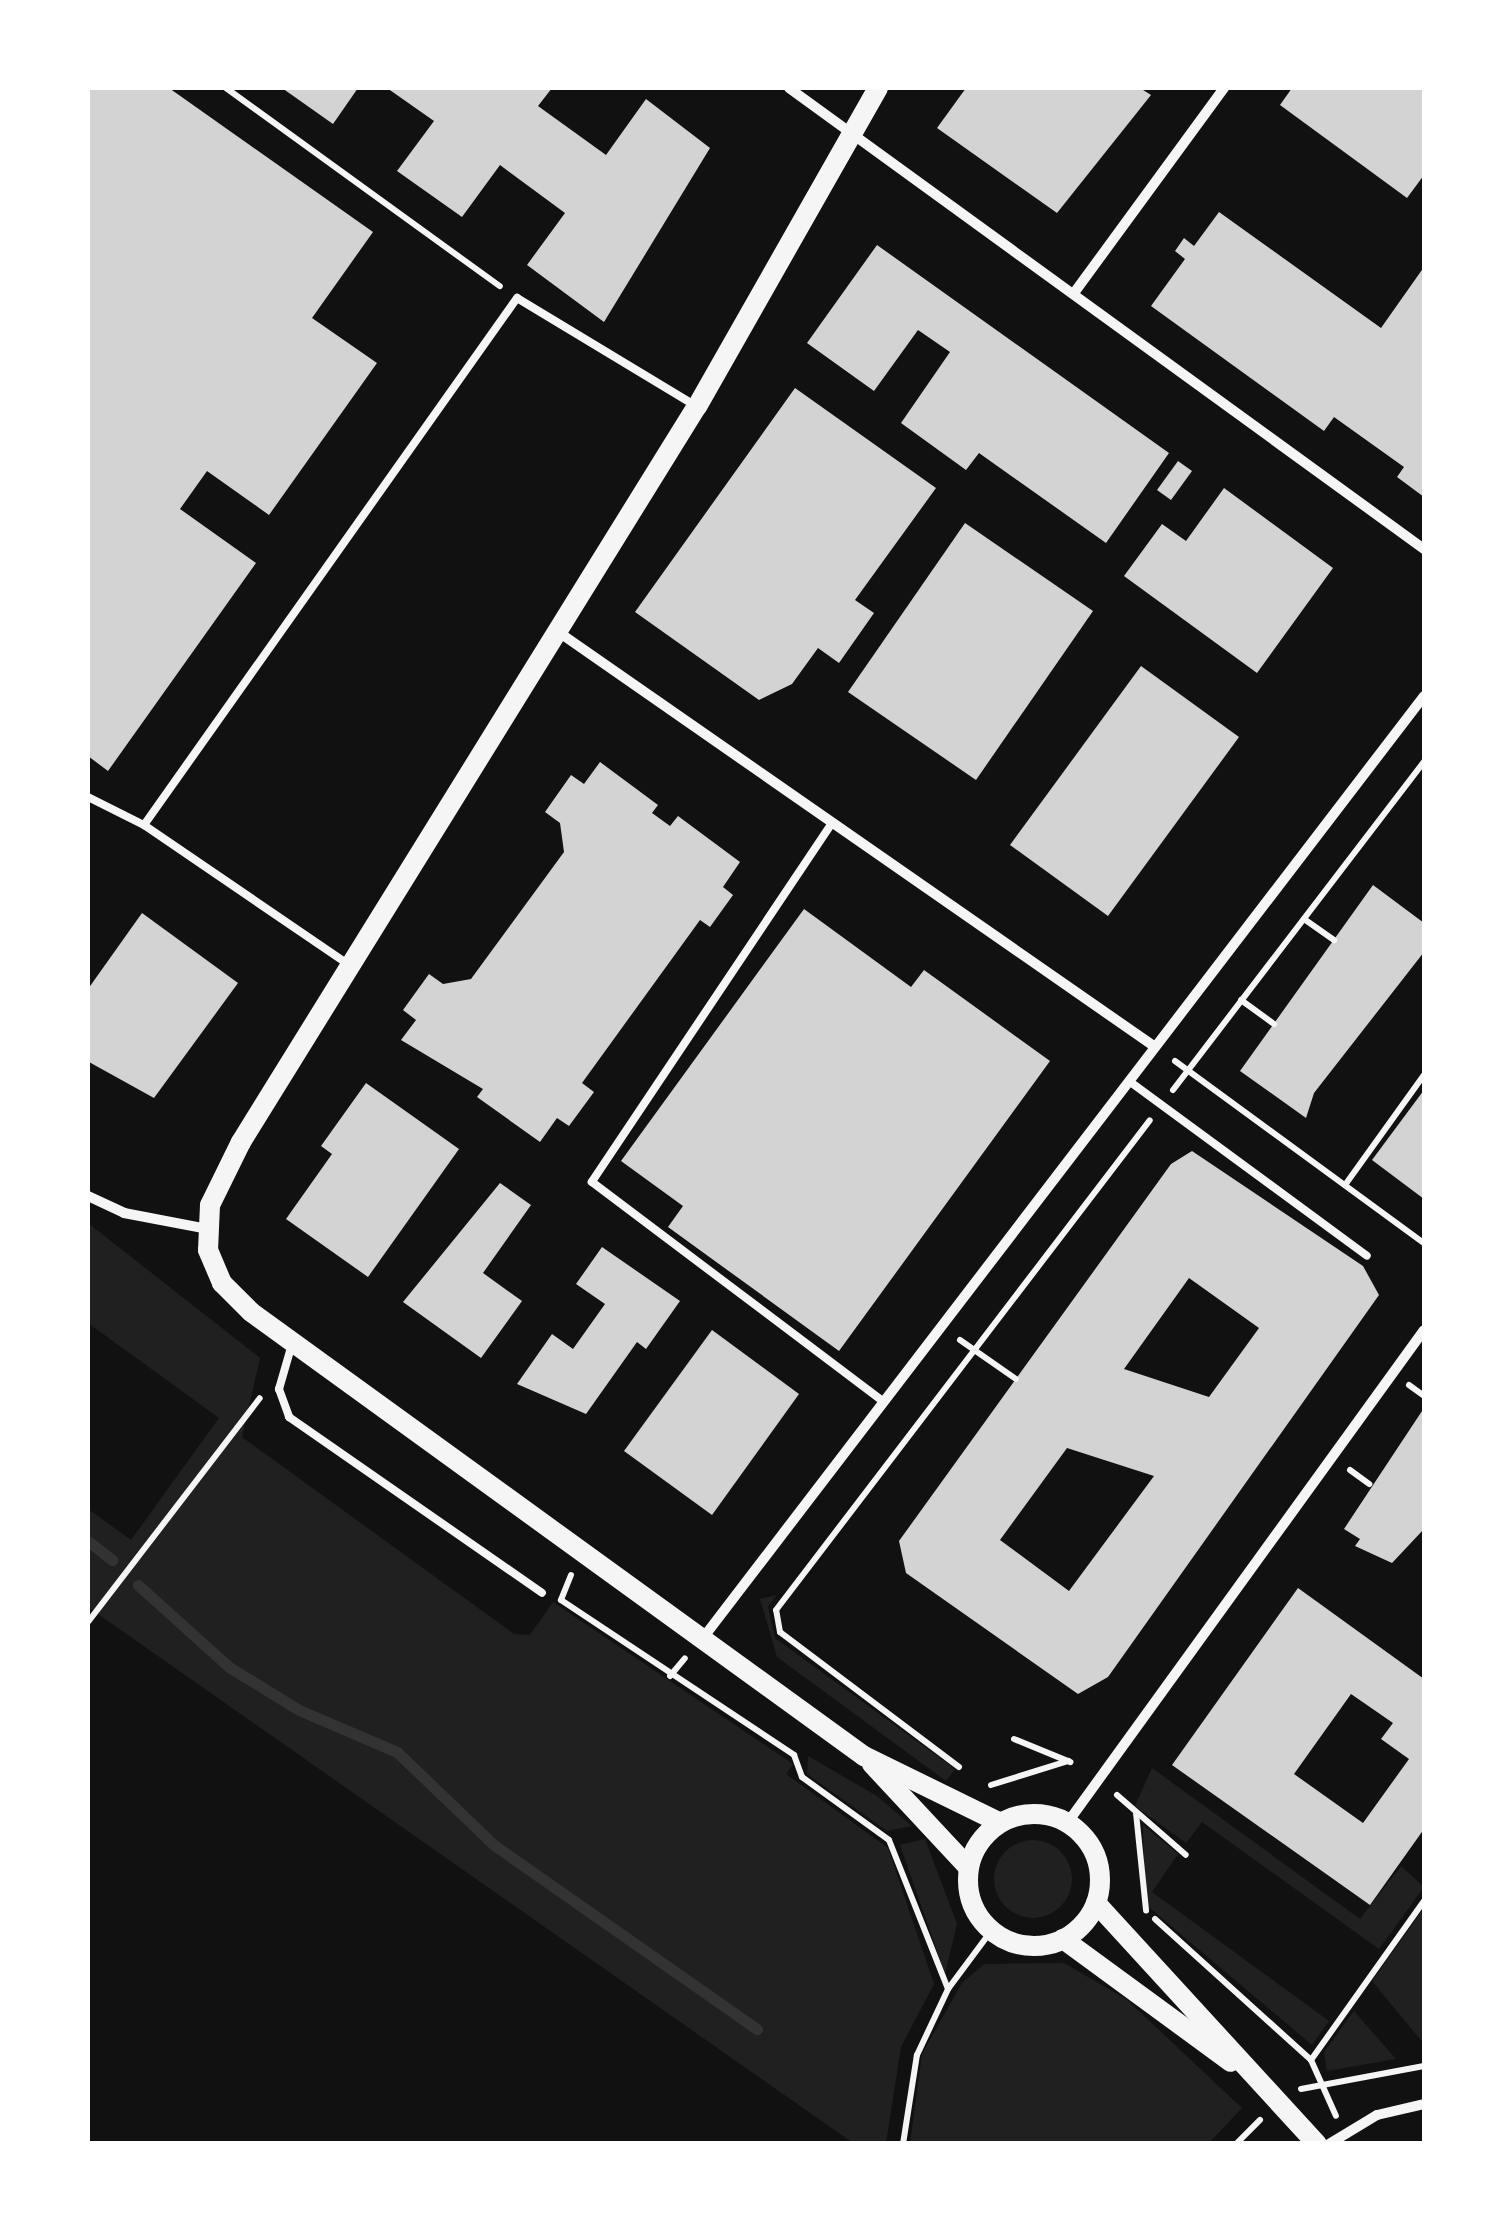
<!DOCTYPE html>
<html>
<head>
<meta charset="utf-8">
<style>
	body { margin:0 }
	#map { position:relative; width:1512px; height:2231px; overflow:hidden; background:#111; font-family:Lato,sans-serif }
	div>[style] { position:absolute }
	[style*='--x'] { left:calc(var(--x)*1px); top:calc(var(--y)*1px); width:calc(var(--w)*1px); rotate:calc(var(--a)*1deg) }
	.green>* { inset:0; background:#202020 }
	.round { border-radius:50% }
	.stream>* { height:11px; margin:-5.5px; padding:0 5.5px; transform-origin:5.5px; border-radius:5.5px; background:#333 }
	.building>* { inset:0; background:#d3d3d3 }
	.path>* { height:6px; margin:-3px; padding:0 3px; transform-origin:3px; border-radius:3px; background:#f5f5f5 }
	.service>* { height:8px; margin:-4px; padding:0 4px; transform-origin:4px; border-radius:4px; background:#f5f5f5 }
	.minor>* { height:10px; margin:-5px; padding:0 5px; transform-origin:5px; border-radius:5px; background:#f5f5f5 }
	.secondary>* { height:20px; margin:-10px; padding:0 10px; transform-origin:10px; border-radius:10px; background:#f5f5f5 }
	.secondary>.ring { margin:-10px; padding:0; box-sizing:content-box; background:none; border:20px solid #f5f5f5; border-radius:50% }
	span { translate:-50% -50%; white-space:nowrap; text-align:center; line-height:1.15; -webkit-text-stroke:10px #fff; paint-order:stroke }
	.frame { position:absolute; inset:0; border:90px solid #fff; pointer-events:none }
</style>
</head>
<body>
<div id="map">
	<div class="green">
		<i style="clip-path:polygon(88px 1223px,260px 1358px,242px 1437px,514px 1634px,530px 1635px,553px 1602px,793px 1764px,786px 1774px,888px 1848px,934px 1984px,901px 2047px,886px 2143px,853px 2143px,88px 1607px,88px 1509px,131px 1540px,219px 1418px,88px 1323px)"></i>
		<i style="clip-path:polygon(777px 1595px,768px 1606px,775px 1638px,955px 1769px,946px 1781px,777px 1657px,760px 1599px)"></i>
		<i style="clip-path:polygon(808px 1756px,877px 1796px,912px 1826px,887px 1831px,807px 1774px)"></i>
		<i style="clip-path:polygon(1152px 1768px,1360px 1919px,1401px 1866px,1424px 1887px,1379px 1949px,1202px 1822px,1186px 1843px,1135px 1806px)"></i>
		<i style="clip-path:polygon(1143px 1825px,1178px 1854px,1152px 1892px,1329px 2021px,1312px 2045px,1145px 1904px)"></i>
		<i style="clip-path:polygon(925px 1839px,957px 1924px,945px 1974px,900px 1845px)"></i>
		<i class="round" style="left:994px;top:1840px;width:78px;height:78px"></i>
		<i style="clip-path:polygon(1424px 1908px,1424px 2044px,1372px 1981px)"></i>
		<i style="clip-path:polygon(1064px 1963px,1126px 1999px,1242px 2108px,1209px 2143px,910px 2144px,922px 2054px,962px 1983px,984px 1964px)"></i>
		<i style="clip-path:polygon(1354px 2011px,1396px 2059px,1327px 2071px,1324px 2052px)"></i>
	</div>
	<div class="stream">
		<i style="--x:88;--y:1541;--w:31;--a:38"></i>
		<i style="--x:138;--y:1585;--w:122;--a:42"></i>
		<i style="--x:229;--y:1667;--w:82;--a:31.6"></i>
		<i style="--x:299;--y:1710;--w:107;--a:23.2"></i>
		<i style="--x:397;--y:1752;--w:134;--a:43.8"></i>
		<i style="--x:494;--y:1845;--w:321;--a:35"></i>
	</div>
	<div class="building">
		<i style="clip-path:polygon(88px 88px,169px 88px,373px 232px,312px 318px,377px 363px,269px 515px,207px 471px,180px 509px,256px 563px,108px 771px,88px 756px)"></i>
		<i style="clip-path:polygon(282px 88px,358px 88px,333px 124px)"></i>
		<i style="clip-path:polygon(387px 88px,552px 88px,538px 106px,606px 155px,646px 99px,710px 148px,604px 322px,527px 265px,565px 213px,500px 165px,462px 217px,397px 171px,434px 121px)"></i>
		<i style="clip-path:polygon(966px 88px,1140px 88px,1151px 95px,1057px 213px,937px 128px)"></i>
		<i style="clip-path:polygon(1292px 88px,1424px 88px,1424px 175px,1407px 198px,1280px 105px)"></i>
		<i style="clip-path:polygon(1219px 212px,1381px 328px,1424px 267px,1424px 497px,1397px 477px,1404px 467px,1334px 417px,1324px 431px,1151px 306px,1185px 259px,1175px 251px,1184px 238px,1194px 246px)"></i>
		<i style="clip-path:polygon(877px 245px,1169px 453px,1106px 543px,979px 453px,966px 470px,901px 423px,950px 352px,918px 330px,874px 391px,807px 343px)"></i>
		<i style="clip-path:polygon(795px 388px,936px 488px,855px 600px,874px 613px,839px 663px,818px 648px,792px 684px,759px 700px,635px 612px)"></i>
		<i style="clip-path:polygon(1178px 461px,1192px 471px,1171px 500px,1157px 490px)"></i>
		<i style="clip-path:polygon(1224px 488px,1333px 568px,1257px 673px,1124px 576px,1162px 524px,1186px 541px)"></i>
		<i style="clip-path:polygon(965px 523px,1093px 611px,976px 780px,848px 692px)"></i>
		<i style="clip-path:polygon(1141px 666px,1239px 737px,1108px 916px,1010px 845px)"></i>
		<i style="clip-path:polygon(600px 762px,658px 805px,652px 813px,670px 826px,678px 816px,740px 862px,723px 887px,733px 895px,710px 927px,700px 920px,582px 1083px,594px 1092px,569px 1126px,557px 1118px,540px 1142px,477px 1097px,483px 1089px,401px 1040px,416px 1020px,403px 1010px,429px 974px,443px 984px,471px 979px,564px 852px,560px 823px,545px 812px,571px 775px,584px 784px)"></i>
		<i style="clip-path:polygon(1373px 885px,1424px 923px,1424px 952px,1314px 1093px,1306px 1118px,1240px 1071px)"></i>
		<i style="clip-path:polygon(804px 909px,911px 987px,924px 970px,1050px 1061px,839px 1351px,668px 1227px,683px 1206px,621px 1161px)"></i>
		<i style="clip-path:polygon(142px 913px,238px 983px,154px 1098px,89px 1062px,88px 1049px,88px 989px)"></i>
		<i style="clip-path:polygon(366px 1083px,459px 1149px,368px 1277px,286px 1219px,332px 1154px,321px 1146px)"></i>
		<i style="clip-path:polygon(1424px 1090px,1424px 1199px,1372px 1160px)"></i>
		<i style="clip-path:polygon(evenodd,1192px 1151px,1363px 1266px,1379px 1295px,1108px 1677px,1078px 1694px,906px 1573px,899px 1541px,1171px 1164px,1192px 1151px,1189px 1278px,1259px 1328px,1209px 1397px,1124px 1369px,1189px 1278px,1192px 1151px,1067px 1448px,1154px 1476px,1069px 1591px,1000px 1540px,1067px 1448px)"></i>
		<i style="clip-path:polygon(500px 1183px,531px 1205px,483px 1273px,522px 1301px,481px 1358px,403px 1302px)"></i>
		<i style="clip-path:polygon(602px 1247px,680px 1301px,646px 1349px,637px 1342px,586px 1414px,517px 1384px,552px 1334px,573px 1349px,605px 1304px,576px 1284px)"></i>
		<i style="clip-path:polygon(712px 1330px,799px 1394px,712px 1515px,624px 1451px)"></i>
		<i style="clip-path:polygon(1424px 1408px,1424px 1529px,1392px 1563px,1355px 1546px,1360px 1539px,1344px 1529px)"></i>
		<i style="clip-path:polygon(evenodd,1298px 1588px,1424px 1679px,1424px 1829px,1370px 1905px,1172px 1765px,1298px 1588px,1351px 1694px,1393px 1723px,1381px 1739px,1409px 1759px,1363px 1823px,1294px 1774px,1351px 1694px)"></i>
	</div>
	<div class="path">
		<i style="--x:226;--y:88;--w:338;--a:35.9"></i>
		<i style="--x:1304;--y:919;--w:37;--a:35"></i>
		<i style="--x:1241;--y:1000;--w:41;--a:36"></i>
		<i style="--x:1175;--y:1061;--w:308;--a:36.2"></i>
		<i style="--x:1173;--y:1090;--w:413;--a:-52.6"></i>
		<i style="--x:1345;--y:1185;--w:135;--a:-54.3"></i>
		<i style="--x:960;--y:1340;--w:68;--a:34.9"></i>
		<i style="--x:1409;--y:1385;--w:19;--a:36"></i>
		<i style="--x:1350;--y:1470;--w:24;--a:36"></i>
		<i style="--x:571;--y:1575;--w:27;--a:112"></i>
		<i style="--x:561;--y:1600;--w:280;--a:33.6"></i>
		<i style="--x:794;--y:1755;--w:23;--a:70"></i>
		<i style="--x:802;--y:1777;--w:107;--a:35.9"></i>
		<i style="--x:889;--y:1840;--w:160;--a:68.4"></i>
		<i style="--x:88;--y:1622;--w:282;--a:-52.5"></i>
		<i style="--x:670;--y:1676;--w:23;--a:-50"></i>
		<i style="--x:1014;--y:1739;--w:61;--a:22.3"></i>
		<i style="--x:959;--y:1767;--w:224;--a:-143"></i>
		<i style="--x:780;--y:1632;--w:22;--a:-100"></i>
		<i style="--x:776;--y:1610;--w:616;--a:-52.65"></i>
		<i style="--x:991;--y:1785;--w:81;--a:-17.3"></i>
		<i style="--x:1117;--y:1795;--w:91;--a:41"></i>
		<i style="--x:1136;--y:1813;--w:98;--a:84.1"></i>
		<i style="--x:1155;--y:1919;--w:210;--a:42.1"></i>
		<i style="--x:1311;--y:2060;--w:61;--a:65.9"></i>
		<i style="--x:1311;--y:2060;--w:195;--a:-54.6"></i>
		<i style="--x:1301;--y:2089;--w:125;--a:-10.6"></i>
		<i style="--x:903;--y:2144;--w:90;--a:-81.1"></i>
		<i style="--x:917;--y:2055;--w:73;--a:-64.8"></i>
		<i style="--x:948;--y:1989;--w:72;--a:-53.4"></i>
		<i style="--x:1236;--y:2144;--w:34;--a:-45"></i>
	</div>
	<div class="service">
		<i style="--x:88;--y:797;--w:63;--a:26.6"></i>
		<i style="--x:144;--y:825;--w:248;--a:34.3"></i>
		<i style="--x:832;--y:823;--w:432;--a:123.8"></i>
		<i style="--x:592;--y:1182;--w:366;--a:37"></i>
		<i style="--x:144;--y:825;--w:646;--a:-54.71"></i>
		<i style="--x:517;--y:298;--w:209;--a:31.1"></i>
		<i style="--x:1129;--y:1081;--w:295;--a:36.3"></i>
		<i style="--x:292;--y:1344;--w:47;--a:106.1"></i>
		<i style="--x:279;--y:1389;--w:30;--a:70"></i>
		<i style="--x:289;--y:1417;--w:308;--a:34.8"></i>
	</div>
	<div class="minor">
		<i style="--x:789;--y:88;--w:785;--a:35.98"></i>
		<i style="--x:1074;--y:293;--w:254;--a:-53.8"></i>
		<i style="--x:557;--y:631;--w:728;--a:34.82"></i>
		<i style="--x:88;--y:1196;--w:40;--a:25"></i>
		<i style="--x:124;--y:1213;--w:86;--a:10.8"></i>
		<i style="--x:703;--y:1638;--w:1186;--a:-52.57"></i>
		<i style="--x:1068;--y:1822;--w:607;--a:-54.11"></i>
		<i style="--x:1329;--y:2144;--w:56;--a:-31.1"></i>
		<i style="--x:1377;--y:2115;--w:48;--a:-13.2"></i>
	</div>
	<div class="secondary">
		<i style="--x:878;--y:88;--w:366;--a:119.6"></i>
		<i style="--x:697;--y:406;--w:866;--a:121.78"></i>
		<i style="--x:241;--y:1142;--w:70;--a:116.2"></i>
		<i style="--x:210;--y:1205;--w:45;--a:92.5"></i>
		<i style="--x:208;--y:1250;--w:36;--a:67"></i>
		<i style="--x:222;--y:1283;--w:41;--a:45"></i>
		<i style="--x:251;--y:1312;--w:757;--a:35.92"></i>
		<i style="--x:864;--y:1756;--w:150;--a:26.1"></i>
		<i style="--x:872;--y:1764;--w:141;--a:47"></i>
		<i class="ring" style="left:968px;top:1814px;width:112px;height:112px"></i>
		<i style="--x:1096;--y:1903;--w:327;--a:47.5"></i>
		<i style="--x:1063;--y:1939;--w:208;--a:36.2"></i>
	</div>
	<div class="frame"></div>
</div>
</body>
</html>
